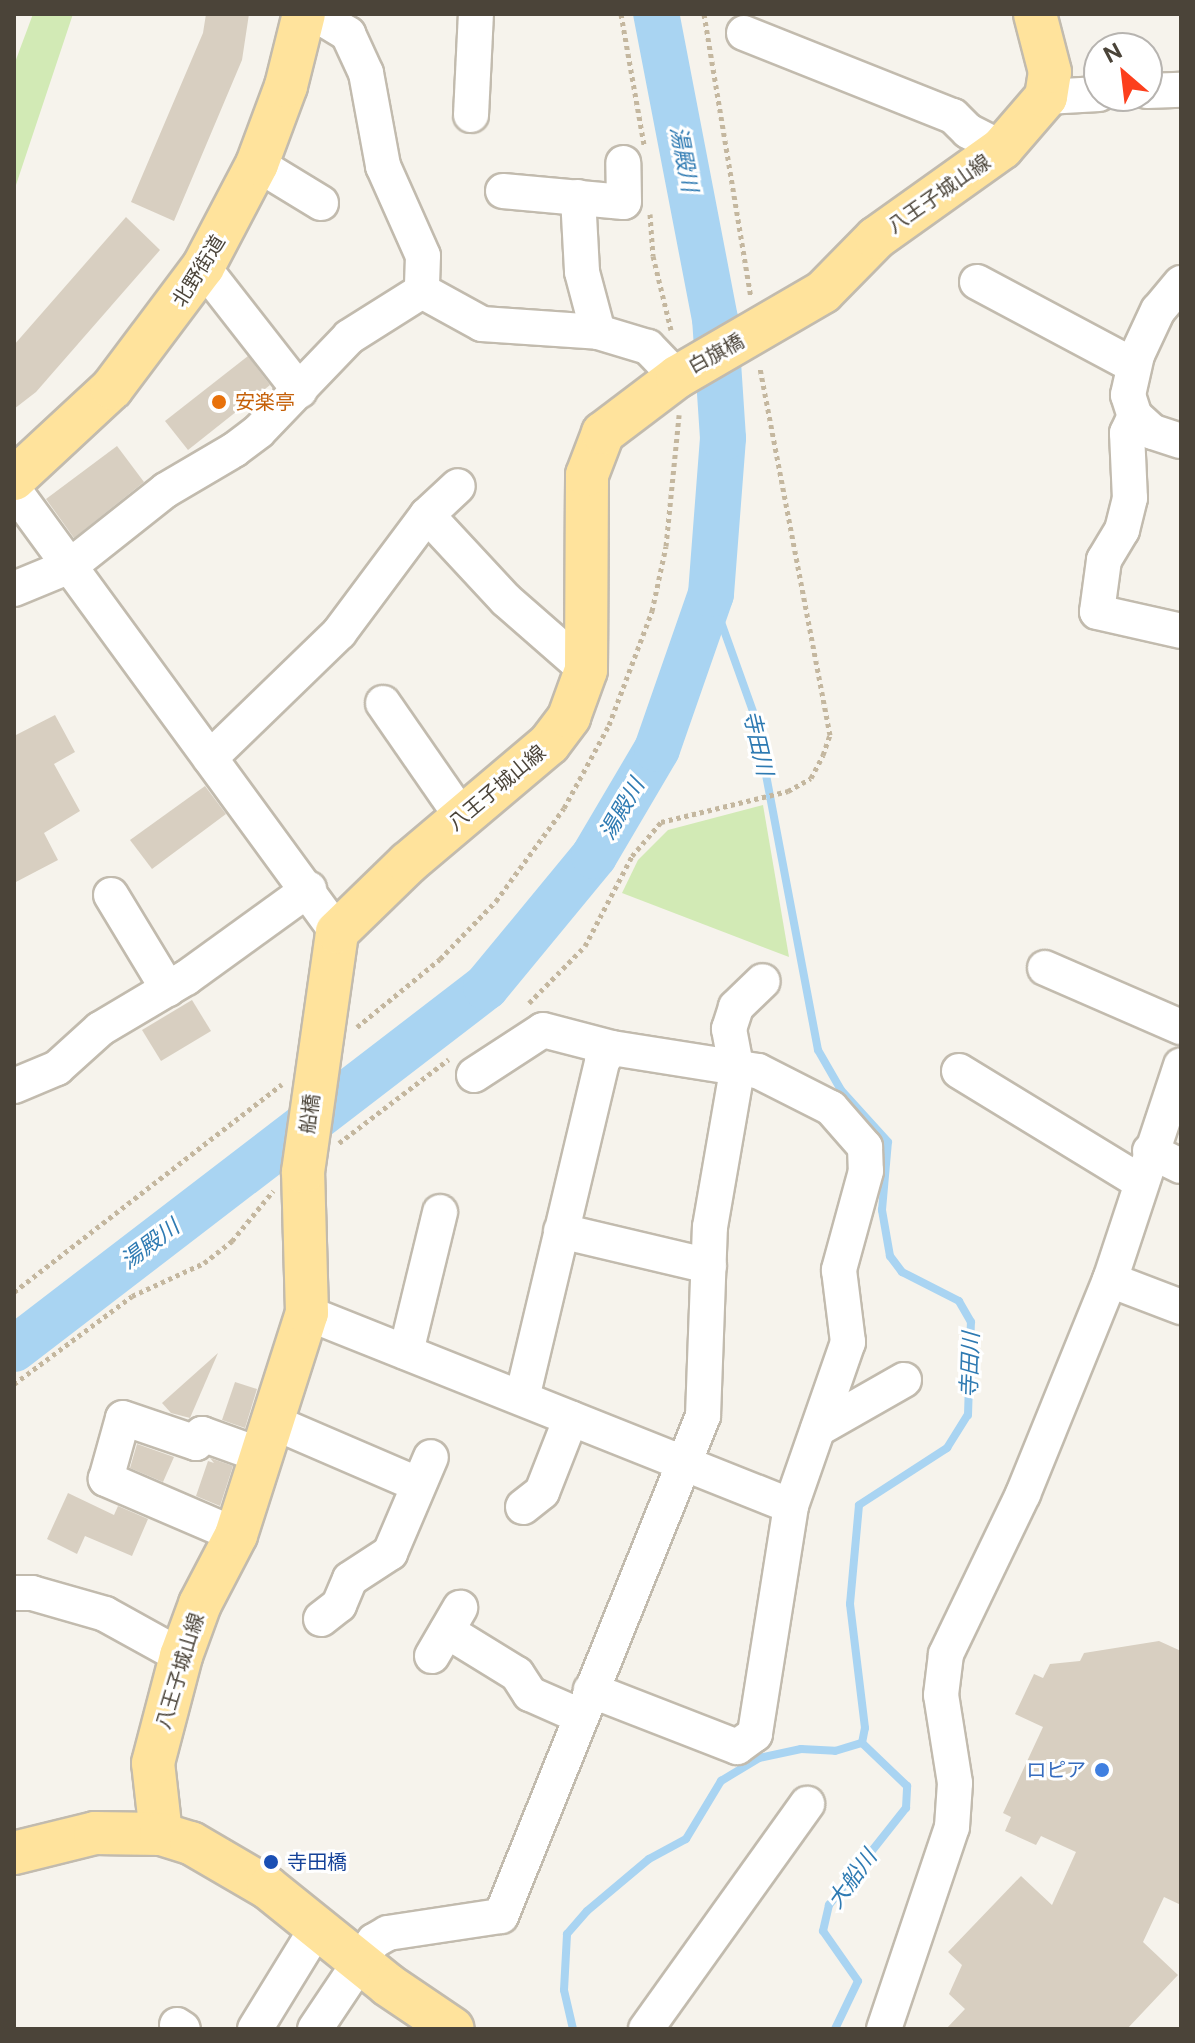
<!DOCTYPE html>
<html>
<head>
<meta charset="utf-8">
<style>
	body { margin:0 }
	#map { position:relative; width:1195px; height:2043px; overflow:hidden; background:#f6f3ec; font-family:"Public Sans","Noto Sans JP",sans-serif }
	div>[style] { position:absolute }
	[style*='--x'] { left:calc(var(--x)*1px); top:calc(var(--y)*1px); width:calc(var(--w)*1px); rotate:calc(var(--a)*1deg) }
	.green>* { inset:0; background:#d2eab5 }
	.stream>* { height:8px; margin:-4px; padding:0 4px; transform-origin:4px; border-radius:4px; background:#a9d4f2 }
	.river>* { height:46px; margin:-23px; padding:0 23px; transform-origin:23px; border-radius:23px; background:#a9d4f2 }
	.building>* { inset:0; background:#d8cfc1 }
	.path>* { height:5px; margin-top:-2.5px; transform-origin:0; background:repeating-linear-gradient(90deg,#c4b79f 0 4px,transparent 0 8px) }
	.roads { filter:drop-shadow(2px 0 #c2bbae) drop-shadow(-2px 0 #c2bbae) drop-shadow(0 2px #c2bbae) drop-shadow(0 -2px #c2bbae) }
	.minor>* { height:34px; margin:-17px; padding:0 17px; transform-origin:17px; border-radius:17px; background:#fff }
	.major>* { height:42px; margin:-21px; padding:0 21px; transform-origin:21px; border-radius:21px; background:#ffe39c }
	.dots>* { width:22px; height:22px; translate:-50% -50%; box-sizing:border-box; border:4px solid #fff; border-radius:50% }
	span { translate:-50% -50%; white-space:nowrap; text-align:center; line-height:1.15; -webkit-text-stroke:6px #fff; paint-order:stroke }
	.street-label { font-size:20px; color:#4b4439 }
	.food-label { font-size:20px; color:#c56008 }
	.left { translate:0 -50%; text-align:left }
	.shop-label { font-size:20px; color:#366cbe }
	.right { translate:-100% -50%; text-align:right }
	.transit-label { font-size:20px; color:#164399 }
	.water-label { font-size:22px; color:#2e7ab2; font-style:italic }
	.frame { position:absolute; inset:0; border:16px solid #4b4439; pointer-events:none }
	.north { position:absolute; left:1083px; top:32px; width:80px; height:80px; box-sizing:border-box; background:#fff; border:2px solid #b7b4b0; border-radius:50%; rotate:332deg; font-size:22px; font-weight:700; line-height:32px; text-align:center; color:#4b4439 }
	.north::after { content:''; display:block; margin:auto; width:28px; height:36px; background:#fc3f1d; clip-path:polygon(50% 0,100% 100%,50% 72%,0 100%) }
</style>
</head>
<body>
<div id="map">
	<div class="green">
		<i style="clip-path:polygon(33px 14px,73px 14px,14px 191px,14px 65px)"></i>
		<i style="clip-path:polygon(763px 805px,789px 957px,622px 893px,638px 860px,668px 830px)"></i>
	</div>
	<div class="stream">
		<i style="--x:573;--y:2029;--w:40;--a:-103"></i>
		<i style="--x:564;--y:1990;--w:56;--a:-86.9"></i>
		<i style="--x:567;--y:1934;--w:30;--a:-49"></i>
		<i style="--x:587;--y:1911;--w:81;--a:-40"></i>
		<i style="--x:649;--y:1859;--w:42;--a:-28.4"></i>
		<i style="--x:686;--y:1839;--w:68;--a:-58.9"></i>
		<i style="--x:721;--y:1781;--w:44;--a:-31.2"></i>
		<i style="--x:759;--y:1758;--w:43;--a:-12.1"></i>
		<i style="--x:801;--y:1749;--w:34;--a:3"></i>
		<i style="--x:835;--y:1751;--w:28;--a:-17"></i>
		<i style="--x:862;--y:1743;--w:15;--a:-79"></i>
		<i style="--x:865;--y:1728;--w:125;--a:-96.9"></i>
		<i style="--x:850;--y:1604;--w:99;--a:-84.8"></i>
		<i style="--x:859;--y:1505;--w:105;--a:-32.9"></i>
		<i style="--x:947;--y:1448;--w:39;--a:-58"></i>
		<i style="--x:968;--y:1415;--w:93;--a:-88.2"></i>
		<i style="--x:971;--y:1322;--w:24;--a:-120"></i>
		<i style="--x:959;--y:1301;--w:64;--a:-153"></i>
		<i style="--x:902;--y:1272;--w:20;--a:-127"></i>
		<i style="--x:890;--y:1256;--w:47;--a:-99.9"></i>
		<i style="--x:882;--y:1210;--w:68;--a:-85"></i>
		<i style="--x:888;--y:1142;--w:70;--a:-132.1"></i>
		<i style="--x:841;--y:1090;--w:46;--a:-119.9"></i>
		<i style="--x:818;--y:1050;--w:339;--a:-100.7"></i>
		<i style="--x:755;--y:717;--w:131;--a:-109.7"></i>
		<i style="--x:835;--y:2029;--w:53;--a:-64.4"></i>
		<i style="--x:858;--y:1981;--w:61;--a:-125"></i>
		<i style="--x:823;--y:1931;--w:27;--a:-77"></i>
		<i style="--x:829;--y:1905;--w:124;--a:-51.6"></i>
		<i style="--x:906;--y:1808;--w:22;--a:-87"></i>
		<i style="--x:907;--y:1786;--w:62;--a:-136.3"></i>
	</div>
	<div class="river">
		<i style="--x:14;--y:1349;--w:595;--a:-37.49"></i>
		<i style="--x:486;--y:987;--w:170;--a:-50.5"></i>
		<i style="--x:594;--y:856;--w:124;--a:-59.5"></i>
		<i style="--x:657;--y:749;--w:164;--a:-70.8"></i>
		<i style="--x:711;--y:594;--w:156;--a:-85.6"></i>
		<i style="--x:723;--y:438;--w:119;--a:-93.8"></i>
		<i style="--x:715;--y:319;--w:311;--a:-100.9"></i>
	</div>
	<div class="building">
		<i style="clip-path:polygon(206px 14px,249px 14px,242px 60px,174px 221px,131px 202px,203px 33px)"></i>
		<i style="clip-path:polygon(126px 217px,160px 250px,36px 392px,14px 409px,14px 345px)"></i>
		<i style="clip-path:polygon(248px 356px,270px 385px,188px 450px,165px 421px)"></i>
		<i style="clip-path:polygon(117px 446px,144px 482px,74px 538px,46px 499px)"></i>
		<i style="clip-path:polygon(55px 715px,75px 752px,54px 764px,80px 811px,44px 833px,58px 860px,14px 883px,14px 736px)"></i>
		<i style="clip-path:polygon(205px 786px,226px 814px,152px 869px,130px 840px)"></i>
		<i style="clip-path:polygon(192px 1000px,211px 1031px,161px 1061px,142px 1030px)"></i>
		<i style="clip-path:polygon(218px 1353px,190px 1418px,171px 1413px,162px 1403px)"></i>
		<i style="clip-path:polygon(235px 1382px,257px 1389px,245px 1428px,222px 1420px)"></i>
		<i style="clip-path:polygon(137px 1444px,174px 1457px,163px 1482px,130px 1468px)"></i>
		<i style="clip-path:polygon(210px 1458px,233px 1466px,220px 1506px,196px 1496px,208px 1461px,214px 1463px)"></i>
		<i style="clip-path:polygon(68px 1493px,114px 1515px,118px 1506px,148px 1519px,132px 1556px,85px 1536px,77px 1554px,47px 1539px)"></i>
		<i style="clip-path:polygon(1159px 1641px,1181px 1651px,1181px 1905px,1164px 1897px,1143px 1942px,1178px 1975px,1127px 2029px,946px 2029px,965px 2009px,949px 1994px,962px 1965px,948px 1952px,1021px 1876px,1052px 1905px,1076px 1852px,1041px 1836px,1036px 1845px,1005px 1831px,1011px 1817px,1003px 1813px,1043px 1727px,1015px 1714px,1034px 1674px,1043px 1678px,1050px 1664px,1080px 1661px,1084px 1653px)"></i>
	</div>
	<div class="path">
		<i style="--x:621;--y:14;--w:133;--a:80"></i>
		<i style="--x:704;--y:14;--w:287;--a:80.6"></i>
		<i style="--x:650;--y:214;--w:42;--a:85.9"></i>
		<i style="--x:653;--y:256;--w:76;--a:76.3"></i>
		<i style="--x:529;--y:1003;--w:80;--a:-45.5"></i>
		<i style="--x:585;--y:946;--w:102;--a:-62.4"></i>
		<i style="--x:632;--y:856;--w:45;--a:-49.5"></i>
		<i style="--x:661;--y:822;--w:131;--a:-13.7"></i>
		<i style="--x:788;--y:791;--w:26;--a:-29"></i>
		<i style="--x:811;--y:778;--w:26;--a:-62"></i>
		<i style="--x:823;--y:755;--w:21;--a:-71"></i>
		<i style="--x:830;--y:735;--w:375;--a:-100.8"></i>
		<i style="--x:357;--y:1027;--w:107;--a:-39.3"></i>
		<i style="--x:440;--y:959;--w:81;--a:-46"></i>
		<i style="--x:496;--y:901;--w:115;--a:-53.8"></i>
		<i style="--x:564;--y:808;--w:94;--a:-61.5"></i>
		<i style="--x:609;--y:725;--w:122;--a:-69.3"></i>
		<i style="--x:652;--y:611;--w:66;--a:-77.8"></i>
		<i style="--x:666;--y:546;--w:132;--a:-84.3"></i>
		<i style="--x:339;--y:1143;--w:138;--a:-37.4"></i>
		<i style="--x:14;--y:1292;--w:339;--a:-37.8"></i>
		<i style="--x:14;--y:1384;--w:147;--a:-36.7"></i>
		<i style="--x:132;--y:1296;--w:79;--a:-24.6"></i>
		<i style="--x:204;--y:1263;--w:36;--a:-38"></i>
		<i style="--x:232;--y:1241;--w:65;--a:-50.6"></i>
	</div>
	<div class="roads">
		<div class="minor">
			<i style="--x:315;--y:14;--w:39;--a:31"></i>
			<i style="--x:348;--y:34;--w:43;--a:65.2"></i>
			<i style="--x:366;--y:73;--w:95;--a:79.6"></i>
			<i style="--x:383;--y:166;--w:98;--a:66"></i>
			<i style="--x:423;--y:256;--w:35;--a:92"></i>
			<i style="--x:744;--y:33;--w:225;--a:21.7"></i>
			<i style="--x:953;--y:116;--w:21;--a:45"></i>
			<i style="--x:968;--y:131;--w:38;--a:27"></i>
			<i style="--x:1147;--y:91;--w:34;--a:-2"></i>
			<i style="--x:1046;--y:97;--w:53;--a:-3.2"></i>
			<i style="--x:471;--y:115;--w:101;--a:-87.2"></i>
			<i style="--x:257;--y:164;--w:75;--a:31.4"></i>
			<i style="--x:503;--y:191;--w:121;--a:5.2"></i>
			<i style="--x:624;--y:202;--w:39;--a:-91"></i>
			<i style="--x:578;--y:197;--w:75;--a:86.9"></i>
			<i style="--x:582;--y:272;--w:62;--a:75.1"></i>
			<i style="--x:203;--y:267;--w:157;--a:52"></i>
			<i style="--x:977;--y:282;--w:178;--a:28.1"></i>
			<i style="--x:1181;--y:283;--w:35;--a:130"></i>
			<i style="--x:1158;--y:310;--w:50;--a:115"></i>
			<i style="--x:1137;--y:355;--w:41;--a:102.7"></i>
			<i style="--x:1128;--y:395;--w:22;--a:72"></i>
			<i style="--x:1135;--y:416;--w:24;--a:42"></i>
			<i style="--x:1153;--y:432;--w:29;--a:18"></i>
			<i style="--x:422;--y:291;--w:68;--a:28.8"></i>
			<i style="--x:482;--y:324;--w:116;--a:3.9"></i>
			<i style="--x:598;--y:332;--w:52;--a:16.7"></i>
			<i style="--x:648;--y:347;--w:42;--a:46"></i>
			<i style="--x:1135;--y:416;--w:19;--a:115"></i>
			<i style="--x:1127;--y:433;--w:65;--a:87.4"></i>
			<i style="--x:1130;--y:498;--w:33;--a:104"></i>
			<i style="--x:1122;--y:530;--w:35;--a:121"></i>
			<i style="--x:1104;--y:560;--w:52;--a:97.7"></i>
			<i style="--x:1097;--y:612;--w:86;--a:12.7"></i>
			<i style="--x:14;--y:490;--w:547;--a:53.84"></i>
			<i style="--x:427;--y:515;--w:116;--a:47.1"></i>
			<i style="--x:506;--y:600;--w:106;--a:41.2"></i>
			<i style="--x:14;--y:589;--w:61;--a:-22.3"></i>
			<i style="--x:70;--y:566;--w:122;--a:-38.4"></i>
			<i style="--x:166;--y:490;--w:79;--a:-30.5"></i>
			<i style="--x:234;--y:450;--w:31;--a:-37"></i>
			<i style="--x:259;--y:431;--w:130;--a:-46.2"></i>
			<i style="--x:349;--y:337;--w:86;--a:-32.2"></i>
			<i style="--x:383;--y:703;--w:139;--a:55.3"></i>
			<i style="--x:210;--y:758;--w:180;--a:-44.1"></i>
			<i style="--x:339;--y:633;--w:147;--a:-53.3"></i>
			<i style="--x:427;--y:515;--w:42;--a:-43.1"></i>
			<i style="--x:111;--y:895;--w:110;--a:58.8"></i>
			<i style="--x:1045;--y:968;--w:148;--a:23.5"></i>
			<i style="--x:959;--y:1071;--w:211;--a:31.4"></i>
			<i style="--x:474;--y:1075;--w:82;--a:-33.1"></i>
			<i style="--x:543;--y:1030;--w:71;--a:14.6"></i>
			<i style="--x:14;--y:1086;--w:47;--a:-22.7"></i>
			<i style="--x:57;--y:1068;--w:58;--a:-42.2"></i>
			<i style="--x:100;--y:1029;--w:100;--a:-30.7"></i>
			<i style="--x:186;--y:978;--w:152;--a:-35.9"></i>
			<i style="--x:1150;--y:1151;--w:34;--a:26"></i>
			<i style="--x:561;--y:1231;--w:152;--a:13.3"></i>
			<i style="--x:1110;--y:1280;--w:76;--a:20.8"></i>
			<i style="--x:307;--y:1313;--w:521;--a:21.74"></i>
			<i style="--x:406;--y:1352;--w:144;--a:-76.3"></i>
			<i style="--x:522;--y:1398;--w:346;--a:-76.6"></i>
			<i style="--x:602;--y:1061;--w:16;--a:-52"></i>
			<i style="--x:612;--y:1048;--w:148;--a:9"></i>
			<i style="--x:758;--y:1071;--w:82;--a:26.9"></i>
			<i style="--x:831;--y:1108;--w:52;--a:48.9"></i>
			<i style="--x:865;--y:1147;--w:24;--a:88"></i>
			<i style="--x:866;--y:1171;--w:103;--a:105.3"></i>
			<i style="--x:839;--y:1270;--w:73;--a:82.9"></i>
			<i style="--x:848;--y:1342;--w:174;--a:109.2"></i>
			<i style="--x:791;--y:1506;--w:231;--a:99"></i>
			<i style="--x:755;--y:1734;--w:22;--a:144"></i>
			<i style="--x:737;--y:1747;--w:157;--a:-158.7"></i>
			<i style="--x:273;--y:1422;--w:157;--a:23.3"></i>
			<i style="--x:818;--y:1429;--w:99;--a:-29.7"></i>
			<i style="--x:523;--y:1507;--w:24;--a:-38"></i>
			<i style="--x:542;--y:1492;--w:79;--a:-68.6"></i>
			<i style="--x:236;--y:1535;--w:142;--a:-156.7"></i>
			<i style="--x:106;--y:1479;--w:63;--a:-74.4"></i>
			<i style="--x:123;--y:1418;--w:77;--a:18.9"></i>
			<i style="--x:196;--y:1443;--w:11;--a:-56"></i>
			<i style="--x:202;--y:1434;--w:65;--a:19.8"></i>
			<i style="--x:14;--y:1593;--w:18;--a:0"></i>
			<i style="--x:32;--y:1593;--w:76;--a:16"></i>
			<i style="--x:105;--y:1614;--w:87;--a:28.9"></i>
			<i style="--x:321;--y:1619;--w:23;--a:-38"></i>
			<i style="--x:339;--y:1605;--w:28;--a:-67"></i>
			<i style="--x:350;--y:1579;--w:48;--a:-33"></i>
			<i style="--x:390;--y:1553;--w:104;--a:-66.9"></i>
			<i style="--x:447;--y:1631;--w:82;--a:31.6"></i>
			<i style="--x:517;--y:1674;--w:24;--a:57"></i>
			<i style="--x:530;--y:1694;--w:55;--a:23.7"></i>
			<i style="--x:432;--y:1656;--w:56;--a:-59.7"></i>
			<i style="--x:177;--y:2025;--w:7;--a:34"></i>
			<i style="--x:255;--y:2029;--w:119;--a:-58.5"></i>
			<i style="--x:315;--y:2029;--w:106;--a:-56.2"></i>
			<i style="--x:374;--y:1941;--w:16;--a:-30"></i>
			<i style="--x:388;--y:1933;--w:114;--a:-8.6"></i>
			<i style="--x:501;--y:1916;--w:539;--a:-68"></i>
			<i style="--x:703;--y:1416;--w:189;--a:-87.9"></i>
			<i style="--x:710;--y:1227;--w:158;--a:-80.2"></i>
			<i style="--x:737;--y:1071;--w:43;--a:-100.8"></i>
			<i style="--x:729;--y:1029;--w:23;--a:-72"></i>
			<i style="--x:736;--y:1007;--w:37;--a:-44"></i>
			<i style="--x:646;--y:2029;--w:277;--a:-54.4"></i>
			<i style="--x:884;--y:2029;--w:213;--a:-71.4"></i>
			<i style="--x:952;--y:1827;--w:44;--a:-86.1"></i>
			<i style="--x:955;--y:1783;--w:89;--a:-99"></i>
			<i style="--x:941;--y:1695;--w:41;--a:-83"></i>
			<i style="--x:946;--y:1654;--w:178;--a:-64.3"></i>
			<i style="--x:1023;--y:1494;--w:231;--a:-67.9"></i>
			<i style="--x:1110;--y:1280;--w:226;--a:-71.7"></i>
		</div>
		<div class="major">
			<i style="--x:14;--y:479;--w:134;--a:-42.9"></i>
			<i style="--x:112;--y:388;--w:151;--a:-53.1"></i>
			<i style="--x:203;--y:267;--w:116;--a:-62.3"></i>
			<i style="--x:257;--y:164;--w:83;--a:-69.6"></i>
			<i style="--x:286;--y:86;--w:74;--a:-76"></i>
			<i style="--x:161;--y:1834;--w:71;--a:-96.4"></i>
			<i style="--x:153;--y:1763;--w:111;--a:-75.3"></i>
			<i style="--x:181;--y:1656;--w:55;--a:-69.9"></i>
			<i style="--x:200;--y:1604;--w:78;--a:-62.4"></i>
			<i style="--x:236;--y:1535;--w:233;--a:-72.3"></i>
			<i style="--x:307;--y:1313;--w:141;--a:-91.6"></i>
			<i style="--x:303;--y:1172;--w:242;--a:-81.9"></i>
			<i style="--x:337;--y:932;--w:99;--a:-44.2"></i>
			<i style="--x:408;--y:863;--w:185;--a:-40.2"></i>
			<i style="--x:549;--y:744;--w:34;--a:-53"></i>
			<i style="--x:569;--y:717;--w:50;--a:-70.1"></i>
			<i style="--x:586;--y:670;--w:195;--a:-89.7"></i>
			<i style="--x:587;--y:475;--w:45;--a:-69.1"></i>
			<i style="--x:603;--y:433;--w:93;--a:-37.1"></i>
			<i style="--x:677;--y:377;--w:169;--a:-30.2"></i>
			<i style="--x:823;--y:292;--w:76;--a:-45.5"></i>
			<i style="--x:876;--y:238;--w:155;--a:-35.5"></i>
			<i style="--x:1002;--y:148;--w:67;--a:-49.2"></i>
			<i style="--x:1046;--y:97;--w:25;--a:-81"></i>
			<i style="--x:1050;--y:72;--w:60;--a:-104.5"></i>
			<i style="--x:14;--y:1853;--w:83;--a:-13.9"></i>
			<i style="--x:95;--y:1833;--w:66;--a:0.9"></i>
			<i style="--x:161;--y:1834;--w:31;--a:17"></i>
			<i style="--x:191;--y:1843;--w:89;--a:30.3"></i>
			<i style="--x:268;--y:1888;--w:154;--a:38.9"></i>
			<i style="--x:388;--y:1985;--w:78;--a:34.1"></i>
		</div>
	</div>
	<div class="dots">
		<i style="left:219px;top:402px;background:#e8710a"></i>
		<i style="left:1102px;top:1770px;background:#3f7fe0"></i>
		<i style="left:271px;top:1862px;background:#1a4fb4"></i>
	</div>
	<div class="street-label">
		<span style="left:939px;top:194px;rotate:-35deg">八王子城山線</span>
		<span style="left:199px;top:271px;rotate:-58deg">北野街道</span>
		<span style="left:716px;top:354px;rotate:-29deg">白旗橋</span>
		<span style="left:497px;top:788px;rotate:-40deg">八王子城山線</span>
		<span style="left:310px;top:1114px;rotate:-83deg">船橋</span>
		<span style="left:180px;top:1671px;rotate:-73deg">八王子城山線</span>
	</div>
	<div class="food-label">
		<span class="left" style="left:235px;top:402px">安楽亭</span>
	</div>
	<div class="shop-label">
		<span class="right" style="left:1086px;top:1770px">ロピア</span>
	</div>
	<div class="transit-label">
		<span class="left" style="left:287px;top:1862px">寺田橋</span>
	</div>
	<div class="water-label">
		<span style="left:684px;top:159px;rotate:79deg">湯殿川</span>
		<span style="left:758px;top:743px;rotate:77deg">寺田川</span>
		<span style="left:622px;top:809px;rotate:-60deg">湯殿川</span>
		<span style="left:150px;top:1244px;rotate:-37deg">湯殿川</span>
		<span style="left:970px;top:1365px;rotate:-88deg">寺田川</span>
		<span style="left:852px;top:1879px;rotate:-54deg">大船川</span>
	</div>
	<div class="frame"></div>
	<div class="north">N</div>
</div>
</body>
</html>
